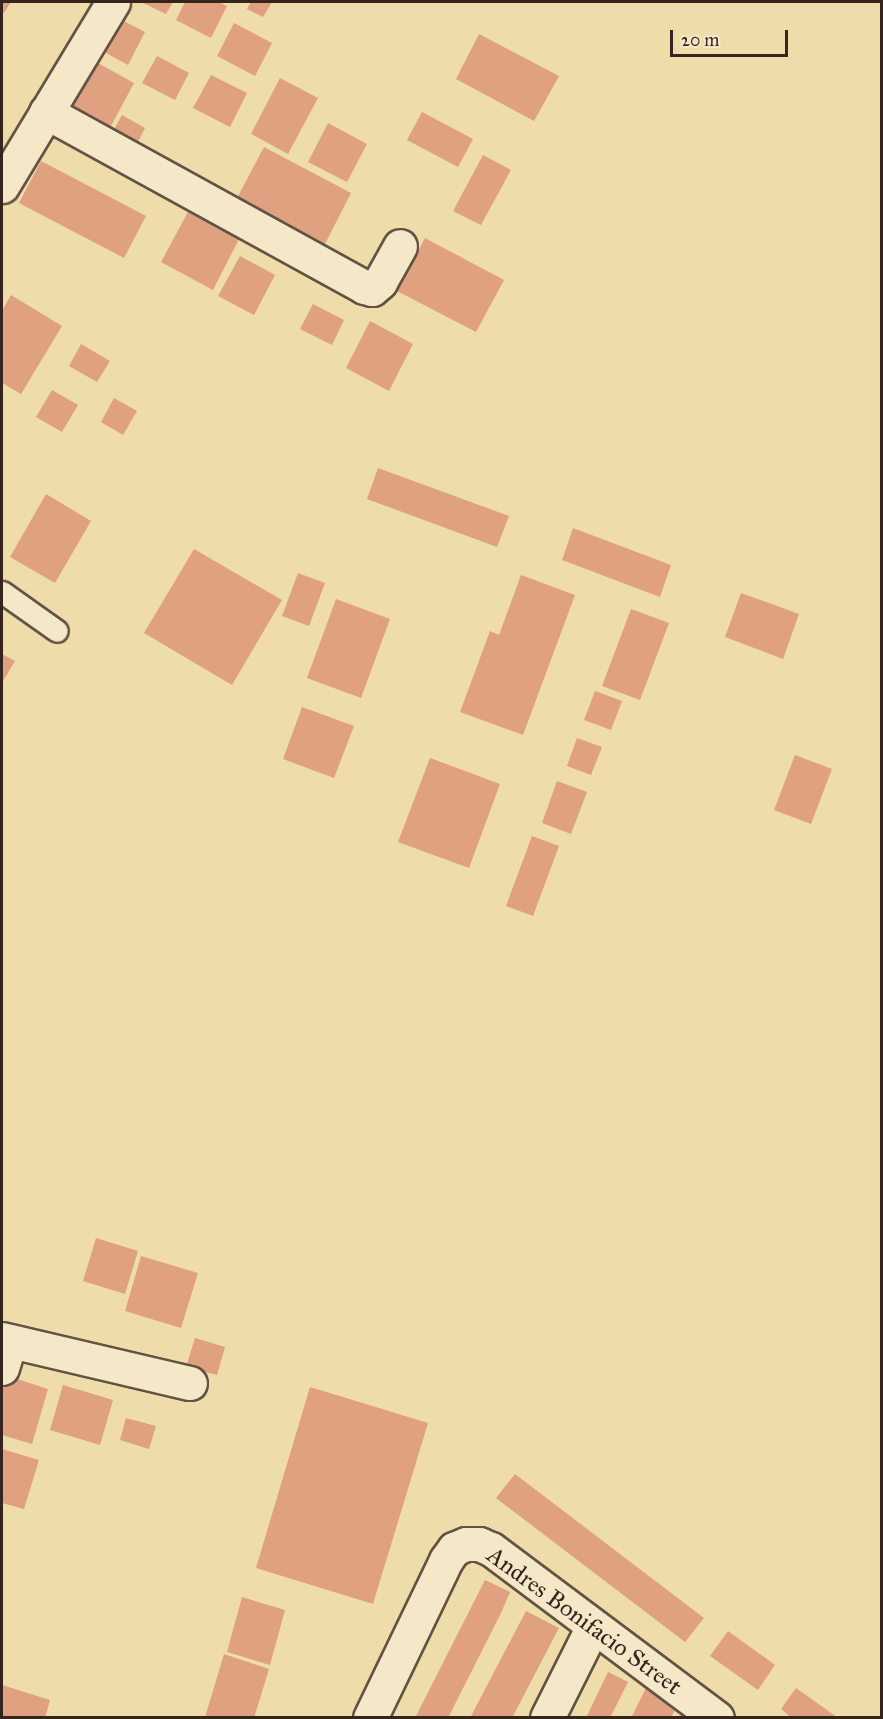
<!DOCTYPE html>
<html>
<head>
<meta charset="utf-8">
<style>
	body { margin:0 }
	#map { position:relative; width:883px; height:1719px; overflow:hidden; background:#eedcaa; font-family:"IM FELL Great Primer",serif }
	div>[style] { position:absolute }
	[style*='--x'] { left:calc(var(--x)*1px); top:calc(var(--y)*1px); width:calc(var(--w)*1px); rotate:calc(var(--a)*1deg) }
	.building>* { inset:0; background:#dfa180 }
	.roads { filter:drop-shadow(2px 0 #645342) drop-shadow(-2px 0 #645342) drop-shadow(0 2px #645342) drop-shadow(0 -2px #645342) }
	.lane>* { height:21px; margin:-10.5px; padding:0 10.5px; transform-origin:10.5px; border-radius:10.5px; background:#f4e8c8 }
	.street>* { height:33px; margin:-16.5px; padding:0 16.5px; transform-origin:16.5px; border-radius:16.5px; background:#f4e8c8 }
	.secondary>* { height:33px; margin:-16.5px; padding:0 16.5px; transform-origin:16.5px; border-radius:16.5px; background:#f4e8c8 }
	span { translate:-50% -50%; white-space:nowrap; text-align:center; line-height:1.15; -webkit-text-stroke:4.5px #f4e8c8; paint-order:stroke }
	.street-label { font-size:24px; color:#36251f }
	.frame { position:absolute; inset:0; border:3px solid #36251f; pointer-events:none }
	.scale { position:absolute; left:670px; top:30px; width:118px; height:27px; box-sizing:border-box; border:3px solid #36251f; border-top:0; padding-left:8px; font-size:18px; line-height:21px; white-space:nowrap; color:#36251f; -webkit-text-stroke:4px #f4e8c8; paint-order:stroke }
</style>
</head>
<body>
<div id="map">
	<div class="building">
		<i style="clip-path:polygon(2px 2px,11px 2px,4px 13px,2px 12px)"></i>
		<i style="clip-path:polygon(141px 2px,173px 2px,166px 14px)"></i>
		<i style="clip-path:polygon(185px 2px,219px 2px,227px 6px,211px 38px,176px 20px)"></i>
		<i style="clip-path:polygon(251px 2px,272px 2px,263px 17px,247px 9px)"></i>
		<i style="clip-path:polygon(114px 16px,145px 32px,128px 65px,97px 48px)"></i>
		<i style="clip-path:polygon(234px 23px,272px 43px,255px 76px,217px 56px)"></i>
		<i style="clip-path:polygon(479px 34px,559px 76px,534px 121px,456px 79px)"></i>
		<i style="clip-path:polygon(157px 56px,189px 73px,175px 100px,142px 83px)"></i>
		<i style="clip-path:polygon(87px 57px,134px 83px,110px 128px,62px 103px)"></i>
		<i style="clip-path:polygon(211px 75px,247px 93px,230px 127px,193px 108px)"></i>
		<i style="clip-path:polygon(280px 78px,318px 98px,288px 154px,251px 134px)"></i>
		<i style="clip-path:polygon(422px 112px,473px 139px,458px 167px,407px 140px)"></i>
		<i style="clip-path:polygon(122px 115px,145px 128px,135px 148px,111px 135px)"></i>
		<i style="clip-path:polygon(328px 123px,367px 144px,347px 182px,308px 162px)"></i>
		<i style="clip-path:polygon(264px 147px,351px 193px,324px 246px,236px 200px)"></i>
		<i style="clip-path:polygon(483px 155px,511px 170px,481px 225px,453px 211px)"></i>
		<i style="clip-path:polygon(41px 161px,146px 216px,124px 258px,19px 203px)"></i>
		<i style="clip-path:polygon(188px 212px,239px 239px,213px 290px,161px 262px)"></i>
		<i style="clip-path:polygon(425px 238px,504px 280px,476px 332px,397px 291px)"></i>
		<i style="clip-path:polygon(240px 256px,275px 275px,254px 315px,218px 296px)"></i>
		<i style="clip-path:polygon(11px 295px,62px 326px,21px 394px,2px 383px,2px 311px)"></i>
		<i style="clip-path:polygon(313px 304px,344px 320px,332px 345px,300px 329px)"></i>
		<i style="clip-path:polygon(370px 321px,413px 344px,389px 391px,346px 368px)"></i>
		<i style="clip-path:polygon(81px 344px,110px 361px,97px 382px,69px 366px)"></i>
		<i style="clip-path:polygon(52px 390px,78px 405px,62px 432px,36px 417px)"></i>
		<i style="clip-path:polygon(114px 398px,137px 411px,123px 435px,101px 422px)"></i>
		<i style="clip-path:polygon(378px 468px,509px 516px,497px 547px,367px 499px)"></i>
		<i style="clip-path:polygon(46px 494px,91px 521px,55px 583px,10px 557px)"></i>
		<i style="clip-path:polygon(573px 528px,671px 565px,660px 597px,562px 560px)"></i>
		<i style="clip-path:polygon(194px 549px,282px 600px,232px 685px,144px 633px)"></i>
		<i style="clip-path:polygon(298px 573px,325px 583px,309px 626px,282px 616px)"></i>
		<i style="clip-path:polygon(521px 575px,575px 595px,523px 735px,460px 712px,490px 631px,499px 635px)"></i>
		<i style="clip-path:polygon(741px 593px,799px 614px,783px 659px,725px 637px)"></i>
		<i style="clip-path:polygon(336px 599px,390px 619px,361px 698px,307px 678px)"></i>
		<i style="clip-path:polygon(631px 609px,669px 623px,640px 700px,602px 686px)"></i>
		<i style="clip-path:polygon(2px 654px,15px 661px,2px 683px)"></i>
		<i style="clip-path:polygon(595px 691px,622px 701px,611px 730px,584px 720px)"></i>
		<i style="clip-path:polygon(302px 707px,354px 726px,334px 778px,283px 759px)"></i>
		<i style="clip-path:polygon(577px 738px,602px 747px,591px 775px,567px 766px)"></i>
		<i style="clip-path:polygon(795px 755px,832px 769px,811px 824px,774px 810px)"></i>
		<i style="clip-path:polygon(430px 758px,500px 784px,469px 868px,398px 842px)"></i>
		<i style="clip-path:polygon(557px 781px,587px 792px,571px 834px,542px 823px)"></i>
		<i style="clip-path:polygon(532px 836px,559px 846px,533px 916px,506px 906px)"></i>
		<i style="clip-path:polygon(96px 1238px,138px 1251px,125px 1294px,83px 1281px)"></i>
		<i style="clip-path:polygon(141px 1256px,198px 1273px,181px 1328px,125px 1311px)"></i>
		<i style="clip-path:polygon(195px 1338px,225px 1347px,217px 1375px,186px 1367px)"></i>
		<i style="clip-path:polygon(2px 1374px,48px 1389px,32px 1444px,2px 1435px)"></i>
		<i style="clip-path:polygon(63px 1385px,113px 1400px,100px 1445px,50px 1430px)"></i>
		<i style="clip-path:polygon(310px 1387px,428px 1423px,373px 1604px,256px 1568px)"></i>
		<i style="clip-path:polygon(126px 1418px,156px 1426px,149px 1449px,120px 1440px)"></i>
		<i style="clip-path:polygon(2px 1449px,39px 1460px,24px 1509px,2px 1503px)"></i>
		<i style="clip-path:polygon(515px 1474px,704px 1618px,685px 1642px,496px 1498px)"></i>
		<i style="clip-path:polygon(485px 1580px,510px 1592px,501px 1613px,448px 1718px,415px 1718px)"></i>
		<i style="clip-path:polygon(242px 1597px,285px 1610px,270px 1665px,227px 1652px)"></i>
		<i style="clip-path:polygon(526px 1611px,559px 1628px,525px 1693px,512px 1718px,470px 1718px)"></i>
		<i style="clip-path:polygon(728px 1631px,775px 1665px,758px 1690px,710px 1656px)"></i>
		<i style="clip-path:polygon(224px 1654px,269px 1669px,254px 1718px,205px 1717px)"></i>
		<i style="clip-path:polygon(608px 1672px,628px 1682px,610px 1718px,586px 1718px)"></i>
		<i style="clip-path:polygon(649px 1682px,681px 1697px,671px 1718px,631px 1718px)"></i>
		<i style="clip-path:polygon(2px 1685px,50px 1700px,45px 1718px,2px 1718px)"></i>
		<i style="clip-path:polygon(796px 1688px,820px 1705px,838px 1718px,792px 1718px,781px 1709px)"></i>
	</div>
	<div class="roads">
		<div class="lane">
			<i style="--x:2;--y:592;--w:67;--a:35.3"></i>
		</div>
		<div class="street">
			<i style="--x:46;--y:112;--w:363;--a:28.8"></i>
			<i style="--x:364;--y:287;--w:8;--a:14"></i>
			<i style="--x:372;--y:289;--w:11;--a:-41"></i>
			<i style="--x:380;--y:282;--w:41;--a:-60.9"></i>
			<i style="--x:2;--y:1339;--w:193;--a:13.2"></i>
			<i style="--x:2;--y:1368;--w:28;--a:-73"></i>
			<i style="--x:370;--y:1718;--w:175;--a:-64.3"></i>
			<i style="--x:446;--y:1560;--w:14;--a:-54"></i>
			<i style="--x:454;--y:1549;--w:13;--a:-23"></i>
			<i style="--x:466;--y:1544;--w:13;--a:0"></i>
			<i style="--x:479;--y:1544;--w:13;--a:23"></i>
			<i style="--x:491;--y:1549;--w:282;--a:36.8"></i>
			<i style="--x:547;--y:1718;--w:103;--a:-63.4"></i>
		</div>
		<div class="secondary">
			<i style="--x:2;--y:186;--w:215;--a:-58.9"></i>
		</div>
	</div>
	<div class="street-label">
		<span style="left:584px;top:1621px;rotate:36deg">Andres Bonifacio Street</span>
	</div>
	<div class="frame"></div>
	<div class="scale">20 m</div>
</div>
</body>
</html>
